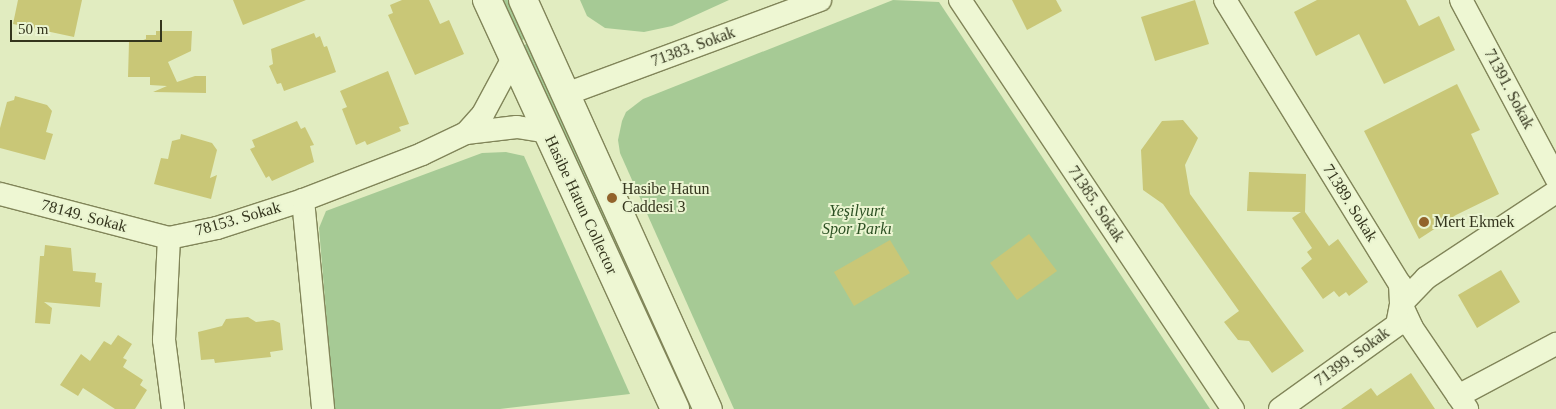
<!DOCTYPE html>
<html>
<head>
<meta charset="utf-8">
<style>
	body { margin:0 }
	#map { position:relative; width:1556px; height:409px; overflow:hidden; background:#e1ecc0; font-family:Georgia,serif }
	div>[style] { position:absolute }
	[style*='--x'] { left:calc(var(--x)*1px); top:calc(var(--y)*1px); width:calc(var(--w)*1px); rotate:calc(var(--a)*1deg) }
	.green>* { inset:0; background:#a6ca95 }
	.building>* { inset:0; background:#c9c777 }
	.roads { filter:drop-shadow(1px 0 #818559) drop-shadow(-1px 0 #818559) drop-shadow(0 1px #818559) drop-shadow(0 -1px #818559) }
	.minor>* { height:22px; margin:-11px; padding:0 11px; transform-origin:11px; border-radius:11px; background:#eef7d3 }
	.secondary>* { height:28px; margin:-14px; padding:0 14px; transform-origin:14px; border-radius:14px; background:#eef7d3 }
	.dots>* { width:14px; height:14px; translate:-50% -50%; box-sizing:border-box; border:2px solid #eaf4d0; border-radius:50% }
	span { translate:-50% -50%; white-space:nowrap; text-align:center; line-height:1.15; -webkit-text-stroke:4px #eaf4d0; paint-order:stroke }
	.street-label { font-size:16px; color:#34351d }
	.poi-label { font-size:16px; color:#34351d }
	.left { translate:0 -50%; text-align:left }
	.park-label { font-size:16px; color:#2d5124; font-style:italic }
	.scale { position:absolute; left:10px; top:20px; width:152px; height:22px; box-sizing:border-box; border:2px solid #34351d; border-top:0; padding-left:6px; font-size:15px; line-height:18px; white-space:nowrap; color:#34351d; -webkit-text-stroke:4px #eaf4d0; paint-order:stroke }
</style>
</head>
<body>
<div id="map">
	<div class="green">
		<i style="clip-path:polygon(501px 0,509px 0,527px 38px,520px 41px)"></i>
		<i style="clip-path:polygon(580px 0,729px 0,672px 26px,644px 32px,605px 28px,587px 16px)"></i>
		<i style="clip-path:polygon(893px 0,939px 2px,1210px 409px,734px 409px,620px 153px,618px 140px,622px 121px,626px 112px,643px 99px)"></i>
		<i style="clip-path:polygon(529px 43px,696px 409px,689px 409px,522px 46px)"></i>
		<i style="clip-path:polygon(506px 152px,524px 156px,630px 394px,500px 409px,334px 409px,319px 228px,326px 211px,482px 153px)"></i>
	</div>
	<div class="building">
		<i style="clip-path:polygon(18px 0,82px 0,74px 37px,13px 24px)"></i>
		<i style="clip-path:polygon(233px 0,306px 0,243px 25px)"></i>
		<i style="clip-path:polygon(402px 0,429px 0,440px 24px,449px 20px,464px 54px,415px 75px,388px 15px,393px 13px,390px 5px)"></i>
		<i style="clip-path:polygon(1012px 0,1056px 0,1062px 11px,1027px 30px)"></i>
		<i style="clip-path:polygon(1195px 0,1209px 44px,1155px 61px,1141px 17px)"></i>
		<i style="clip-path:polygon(1317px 0,1406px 0,1419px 26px,1439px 16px,1455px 50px,1384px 84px,1359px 34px,1316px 56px,1294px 12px)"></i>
		<i style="clip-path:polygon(156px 31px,192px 31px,191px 51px,168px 62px,177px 82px,195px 76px,206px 76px,206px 93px,153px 92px,167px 86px,150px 85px,150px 77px,128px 77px,129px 42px,138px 42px,146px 39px,146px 35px,156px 35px)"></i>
		<i style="clip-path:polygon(314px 33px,316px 38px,320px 36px,324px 47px,327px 46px,336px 72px,284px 91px,281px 83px,277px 84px,269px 66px,273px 64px,271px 49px)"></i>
		<i style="clip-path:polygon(388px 71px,409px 124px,399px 127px,401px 131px,367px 145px,365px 141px,356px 145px,342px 109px,347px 107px,340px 91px)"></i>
		<i style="clip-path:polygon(1457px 84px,1480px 130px,1471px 134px,1499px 194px,1456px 215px,1419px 239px,1364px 131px)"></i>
		<i style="clip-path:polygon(15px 96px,47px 105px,52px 111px,46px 132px,53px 134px,45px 160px,0 148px,0 128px,7px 102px,14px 100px)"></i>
		<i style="clip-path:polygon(1183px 120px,1198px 138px,1185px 165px,1190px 194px,1304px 351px,1272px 373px,1249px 341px,1238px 340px,1224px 322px,1239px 311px,1163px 204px,1143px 190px,1141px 150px,1162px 121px)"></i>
		<i style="clip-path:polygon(297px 121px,301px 129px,305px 127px,314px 145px,310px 146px,314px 162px,272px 181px,269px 176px,266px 178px,250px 149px,255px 147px,252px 140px)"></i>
		<i style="clip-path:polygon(181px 134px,212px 143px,217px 150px,210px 178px,217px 175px,211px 199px,154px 184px,161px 158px,168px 159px,172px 141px,180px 139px)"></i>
		<i style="clip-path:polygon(1249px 172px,1306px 174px,1305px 212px,1329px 246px,1338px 239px,1368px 282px,1349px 296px,1346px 292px,1339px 297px,1334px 291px,1323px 299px,1301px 268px,1312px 259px,1307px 252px,1312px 248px,1292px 218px,1301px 212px,1247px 211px)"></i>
		<i style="clip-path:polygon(1029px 234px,1057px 271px,1017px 300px,990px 263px)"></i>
		<i style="clip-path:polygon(890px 240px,910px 273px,854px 306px,834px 272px)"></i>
		<i style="clip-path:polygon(45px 245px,71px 248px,73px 271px,96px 273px,95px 282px,102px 283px,100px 307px,44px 302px,52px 308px,50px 324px,35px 323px,40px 256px,44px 256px)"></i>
		<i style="clip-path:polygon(1501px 270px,1520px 302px,1477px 328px,1458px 295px)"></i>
		<i style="clip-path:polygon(248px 317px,256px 322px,273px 320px,280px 323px,283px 350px,270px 352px,271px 357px,215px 363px,214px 359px,201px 360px,198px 332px,222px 326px,226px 319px)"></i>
		<i style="clip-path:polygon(118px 335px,132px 344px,123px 358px,127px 360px,123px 367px,143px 380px,140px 385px,147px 390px,135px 409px,115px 409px,83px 388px,78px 396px,60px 385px,81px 354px,90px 361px,104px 341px,111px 345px)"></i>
		<i style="clip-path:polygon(1411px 373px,1435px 409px,1341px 409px,1371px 388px,1377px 396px)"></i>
	</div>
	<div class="roads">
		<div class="minor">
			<i style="--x:960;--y:0;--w:492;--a:56.3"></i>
			<i style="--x:1225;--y:0;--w:334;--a:58.4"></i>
			<i style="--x:1400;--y:284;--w:20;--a:87"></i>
			<i style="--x:1401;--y:304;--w:26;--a:65"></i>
			<i style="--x:1412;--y:328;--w:98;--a:55.8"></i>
			<i style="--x:1461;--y:0;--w:202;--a:61.9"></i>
			<i style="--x:566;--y:94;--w:271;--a:-20.3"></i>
			<i style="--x:466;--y:133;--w:25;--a:-48"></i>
			<i style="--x:483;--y:114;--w:64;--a:-61.8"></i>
			<i style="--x:0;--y:194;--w:175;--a:14.6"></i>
			<i style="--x:303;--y:200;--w:210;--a:84.5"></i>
			<i style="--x:1458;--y:396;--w:111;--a:-28"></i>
			<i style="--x:173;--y:409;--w:70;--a:-97.4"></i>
			<i style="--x:164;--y:340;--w:102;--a:-87.2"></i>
			<i style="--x:169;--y:238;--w:49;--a:-11.8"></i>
			<i style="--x:217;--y:228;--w:90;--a:-18"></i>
			<i style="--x:303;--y:200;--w:128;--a:-21.1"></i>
			<i style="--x:422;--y:154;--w:49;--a:-25.5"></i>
			<i style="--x:466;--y:133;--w:51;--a:-6.7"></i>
			<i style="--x:517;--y:127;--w:30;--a:9"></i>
			<i style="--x:1280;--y:409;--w:144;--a:-35.7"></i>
			<i style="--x:1397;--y:325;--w:21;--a:-79"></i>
			<i style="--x:1401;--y:304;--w:36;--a:-46"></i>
			<i style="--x:1426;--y:278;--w:156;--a:-33.5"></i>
		</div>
		<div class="secondary">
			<i style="--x:487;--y:0;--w:450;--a:65.3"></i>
			<i style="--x:523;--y:0;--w:449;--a:65.7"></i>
		</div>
	</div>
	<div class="dots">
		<i style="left:612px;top:198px;background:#92632b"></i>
		<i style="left:1424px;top:222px;background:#92632b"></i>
	</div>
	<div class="street-label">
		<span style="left:693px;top:47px;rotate:-20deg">71383. Sokak</span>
		<span style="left:1509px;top:89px;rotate:62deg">71391. Sokak</span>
		<span style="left:1350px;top:203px;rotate:58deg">71389. Sokak</span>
		<span style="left:1096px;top:204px;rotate:56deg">71385. Sokak</span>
		<span style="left:581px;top:205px;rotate:65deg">Hasibe Hatun Collector</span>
		<span style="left:84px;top:216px;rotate:15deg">78149. Sokak</span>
		<span style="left:238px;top:219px;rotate:-16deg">78153. Sokak</span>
		<span style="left:1352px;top:357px;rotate:-36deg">71399. Sokak</span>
	</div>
	<div class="poi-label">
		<span class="left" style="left:622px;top:198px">Hasibe Hatun<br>Caddesi 3</span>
		<span class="left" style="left:1434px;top:222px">Mert Ekmek</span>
	</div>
	<div class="park-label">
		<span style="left:857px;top:220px">Yeşilyurt<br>Spor Parkı</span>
	</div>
	<div class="scale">50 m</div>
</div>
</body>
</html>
